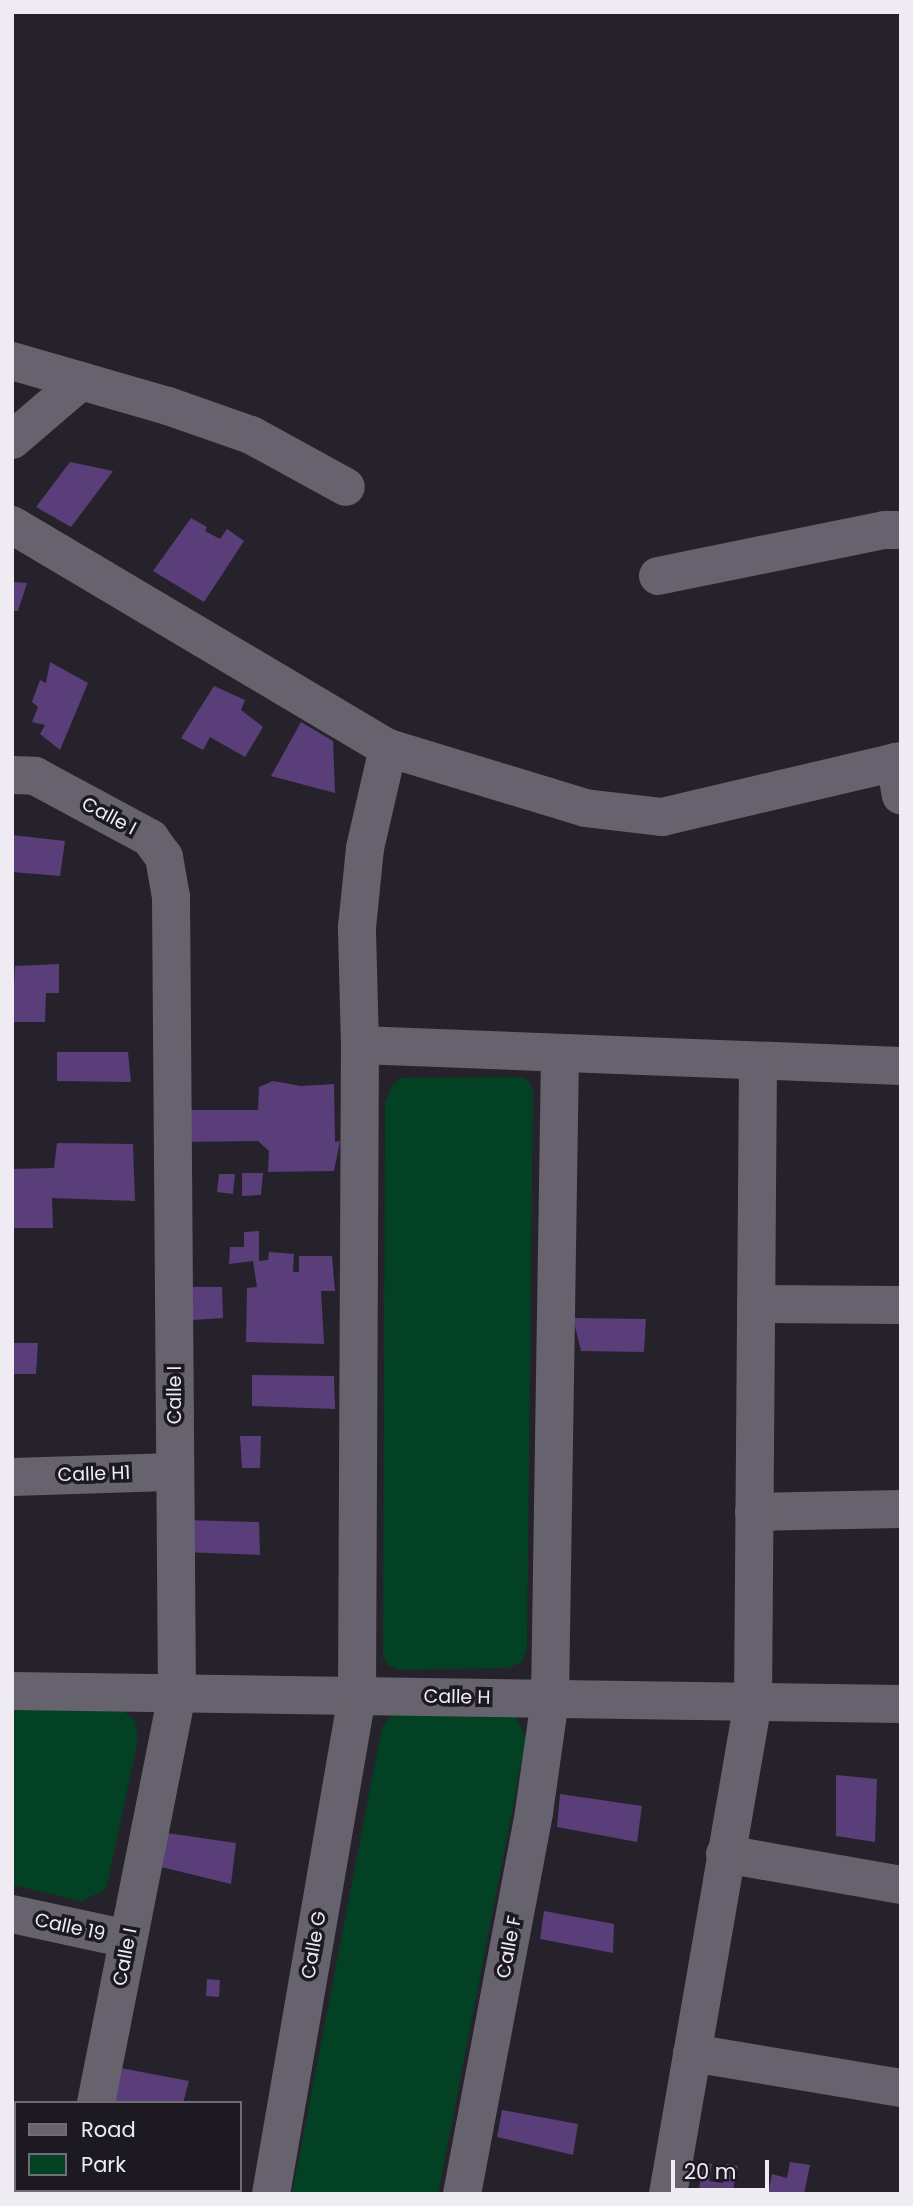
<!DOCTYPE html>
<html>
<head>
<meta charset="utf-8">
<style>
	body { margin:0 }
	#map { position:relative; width:913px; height:2206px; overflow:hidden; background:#26222b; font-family:Poppins,sans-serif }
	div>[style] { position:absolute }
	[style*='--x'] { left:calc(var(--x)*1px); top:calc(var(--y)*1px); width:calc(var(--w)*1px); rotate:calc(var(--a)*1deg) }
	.green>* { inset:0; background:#024123 }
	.building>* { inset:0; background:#593e79 }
	.minor>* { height:38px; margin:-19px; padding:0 19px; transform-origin:19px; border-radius:19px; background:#67636e }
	span { translate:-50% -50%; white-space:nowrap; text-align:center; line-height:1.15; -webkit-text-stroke:7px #1c1922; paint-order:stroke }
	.street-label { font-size:19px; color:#eeecf2 }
	.frame { position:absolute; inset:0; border:14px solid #eeecf2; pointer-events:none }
	.legend { position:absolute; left:14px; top:2101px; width:228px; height:91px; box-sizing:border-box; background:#1c1922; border:2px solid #706d75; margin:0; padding:9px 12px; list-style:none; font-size:21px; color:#eeecf2 }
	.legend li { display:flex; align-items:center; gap:14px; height:35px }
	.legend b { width:35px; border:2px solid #706d75 }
	.scale { position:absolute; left:671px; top:2160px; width:98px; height:32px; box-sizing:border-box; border:4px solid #eeecf2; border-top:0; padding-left:9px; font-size:21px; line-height:24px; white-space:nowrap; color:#eeecf2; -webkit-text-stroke:5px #1c1922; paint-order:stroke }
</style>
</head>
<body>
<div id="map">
	<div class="green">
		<i style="clip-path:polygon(519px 1077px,528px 1080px,533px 1090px,527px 1648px,522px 1662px,508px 1668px,399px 1670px,387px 1665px,383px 1654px,385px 1102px,391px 1087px,401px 1078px)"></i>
		<i style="clip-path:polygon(12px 1703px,121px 1709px,135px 1720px,138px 1740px,106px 1889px,82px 1901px,12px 1885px)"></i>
		<i style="clip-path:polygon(393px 1713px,516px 1716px,526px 1739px,438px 2194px,292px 2194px,382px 1727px)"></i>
	</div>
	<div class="building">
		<i style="clip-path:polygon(70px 462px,113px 471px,71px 527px,36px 507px)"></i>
		<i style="clip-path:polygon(191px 518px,207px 527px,205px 531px,220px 539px,227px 529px,244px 541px,204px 602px,153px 571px)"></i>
		<i style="clip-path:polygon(12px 582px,27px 583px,18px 611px,12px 611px)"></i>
		<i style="clip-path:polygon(50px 662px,88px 683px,60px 750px,40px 734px,45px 725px,32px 722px,38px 707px,32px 702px,40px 680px,46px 683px)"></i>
		<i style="clip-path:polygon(214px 686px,245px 700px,241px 710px,263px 727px,245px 757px,210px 737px,203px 750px,181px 738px)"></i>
		<i style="clip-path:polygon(301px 722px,333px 741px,335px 793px,271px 776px)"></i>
		<i style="clip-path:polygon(12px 835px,65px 841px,60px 876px,12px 872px)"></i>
		<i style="clip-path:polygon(59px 964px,59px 993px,46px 993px,45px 1022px,12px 1022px,15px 966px)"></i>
		<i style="clip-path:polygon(57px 1052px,128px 1052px,131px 1082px,57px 1081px)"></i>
		<i style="clip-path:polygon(273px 1081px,301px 1086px,334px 1084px,335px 1142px,340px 1141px,334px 1171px,268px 1172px,269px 1151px,258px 1141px,182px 1142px,183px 1110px,258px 1110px,259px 1087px)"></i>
		<i style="clip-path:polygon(57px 1143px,133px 1144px,135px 1201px,52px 1198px,53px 1228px,12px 1228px,12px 1169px,54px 1168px)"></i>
		<i style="clip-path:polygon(242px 1173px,263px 1173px,261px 1195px,242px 1196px)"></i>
		<i style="clip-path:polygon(219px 1174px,235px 1174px,233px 1194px,217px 1192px)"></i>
		<i style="clip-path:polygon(259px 1231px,259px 1261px,268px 1260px,269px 1252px,294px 1254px,293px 1272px,299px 1272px,299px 1256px,332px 1256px,335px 1291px,321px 1291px,324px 1344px,246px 1342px,247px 1288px,257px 1287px,253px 1261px,229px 1264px,230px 1247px,244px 1247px,244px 1232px)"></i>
		<i style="clip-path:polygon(193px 1287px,222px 1287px,223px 1318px,193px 1320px)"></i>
		<i style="clip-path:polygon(573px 1318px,646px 1319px,644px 1352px,581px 1351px)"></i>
		<i style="clip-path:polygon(12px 1343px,38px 1343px,36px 1374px,12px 1374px)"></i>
		<i style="clip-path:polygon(252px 1375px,334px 1376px,335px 1409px,252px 1406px)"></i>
		<i style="clip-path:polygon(240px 1436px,261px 1436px,260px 1468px,242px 1468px)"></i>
		<i style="clip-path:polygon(183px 1520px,259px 1522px,260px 1555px,182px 1552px)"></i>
		<i style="clip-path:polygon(836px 1775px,877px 1779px,875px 1842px,836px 1836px)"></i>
		<i style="clip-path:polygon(560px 1794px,642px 1806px,637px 1842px,557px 1827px)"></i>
		<i style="clip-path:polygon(167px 1833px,236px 1843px,231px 1884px,157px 1866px)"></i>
		<i style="clip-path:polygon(544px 1911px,614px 1924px,613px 1953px,540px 1939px)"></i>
		<i style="clip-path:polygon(207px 1979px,220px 1980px,219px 1997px,206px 1996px)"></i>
		<i style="clip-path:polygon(110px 2066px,189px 2081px,183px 2103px,103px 2103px)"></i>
		<i style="clip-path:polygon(502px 2110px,578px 2124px,573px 2155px,497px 2137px)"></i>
		<i style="clip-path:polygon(790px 2162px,810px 2165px,804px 2194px,768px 2194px,772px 2174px,787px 2178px)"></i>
		<i style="clip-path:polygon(704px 2163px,712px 2164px,709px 2181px,723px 2183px,727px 2164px,738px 2166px,732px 2194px,698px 2194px)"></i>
	</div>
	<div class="minor">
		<i style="--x:12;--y:361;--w:162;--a:16.1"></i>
		<i style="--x:168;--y:406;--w:88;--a:19.3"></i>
		<i style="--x:251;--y:435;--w:108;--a:28.7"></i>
		<i style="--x:12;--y:440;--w:91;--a:-40.5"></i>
		<i style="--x:12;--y:525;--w:437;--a:30.7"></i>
		<i style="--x:388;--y:748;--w:206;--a:16.9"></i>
		<i style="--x:585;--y:808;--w:78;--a:6.7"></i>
		<i style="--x:662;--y:817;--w:245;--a:-13.2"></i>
		<i style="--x:658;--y:576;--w:232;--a:-11.5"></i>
		<i style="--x:885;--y:530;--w:16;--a:0"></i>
		<i style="--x:895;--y:762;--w:34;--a:80"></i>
		<i style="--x:12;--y:775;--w:23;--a:2"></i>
		<i style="--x:35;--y:776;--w:131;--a:28.3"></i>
		<i style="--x:150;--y:838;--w:24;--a:54"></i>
		<i style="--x:164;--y:857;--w:41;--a:80.1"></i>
		<i style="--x:171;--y:897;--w:797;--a:89.57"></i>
		<i style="--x:177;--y:1694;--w:417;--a:101.2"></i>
		<i style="--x:360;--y:1045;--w:541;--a:2.22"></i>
		<i style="--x:756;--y:1304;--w:145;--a:0.4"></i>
		<i style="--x:12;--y:1477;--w:163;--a:-1.8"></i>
		<i style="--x:754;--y:1512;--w:147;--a:-1.2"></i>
		<i style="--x:12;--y:1691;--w:889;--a:0.84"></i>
		<i style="--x:725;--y:1854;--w:179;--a:10"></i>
		<i style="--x:12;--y:1914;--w:119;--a:12.2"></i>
		<i style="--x:692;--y:2053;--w:212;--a:9.5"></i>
		<i style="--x:78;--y:2194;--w:4;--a:-76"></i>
		<i style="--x:271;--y:2194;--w:505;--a:-80.2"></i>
		<i style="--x:357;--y:1696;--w:651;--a:-89.74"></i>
		<i style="--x:360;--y:1045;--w:118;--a:-91.5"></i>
		<i style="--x:357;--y:927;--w:79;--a:-84.2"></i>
		<i style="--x:365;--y:848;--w:103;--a:-77"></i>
		<i style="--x:462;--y:2194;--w:389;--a:-79.3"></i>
		<i style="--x:534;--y:1812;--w:114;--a:-81.9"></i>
		<i style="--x:550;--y:1699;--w:645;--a:-89.11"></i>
		<i style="--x:668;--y:2194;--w:499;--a:-80.2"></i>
		<i style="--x:753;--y:1702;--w:639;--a:-89.55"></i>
	</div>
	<div class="street-label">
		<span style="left:109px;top:816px;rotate:28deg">Calle I</span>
		<span style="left:175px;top:1395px;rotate:-90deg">Calle I</span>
		<span style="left:94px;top:1474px;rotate:-2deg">Calle H1</span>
		<span style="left:457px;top:1697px;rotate:1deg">Calle H</span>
		<span style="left:70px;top:1927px;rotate:12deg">Calle 19</span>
		<span style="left:314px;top:1945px;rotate:-80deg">Calle G</span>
		<span style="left:509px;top:1947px;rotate:-79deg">Calle F</span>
		<span style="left:125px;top:1957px;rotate:-79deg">Calle I</span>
	</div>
	<div class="frame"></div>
	<ul class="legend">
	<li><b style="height:9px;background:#67636e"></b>Road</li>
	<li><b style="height:19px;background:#024123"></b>Park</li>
	</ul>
	<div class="scale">20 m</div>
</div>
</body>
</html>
